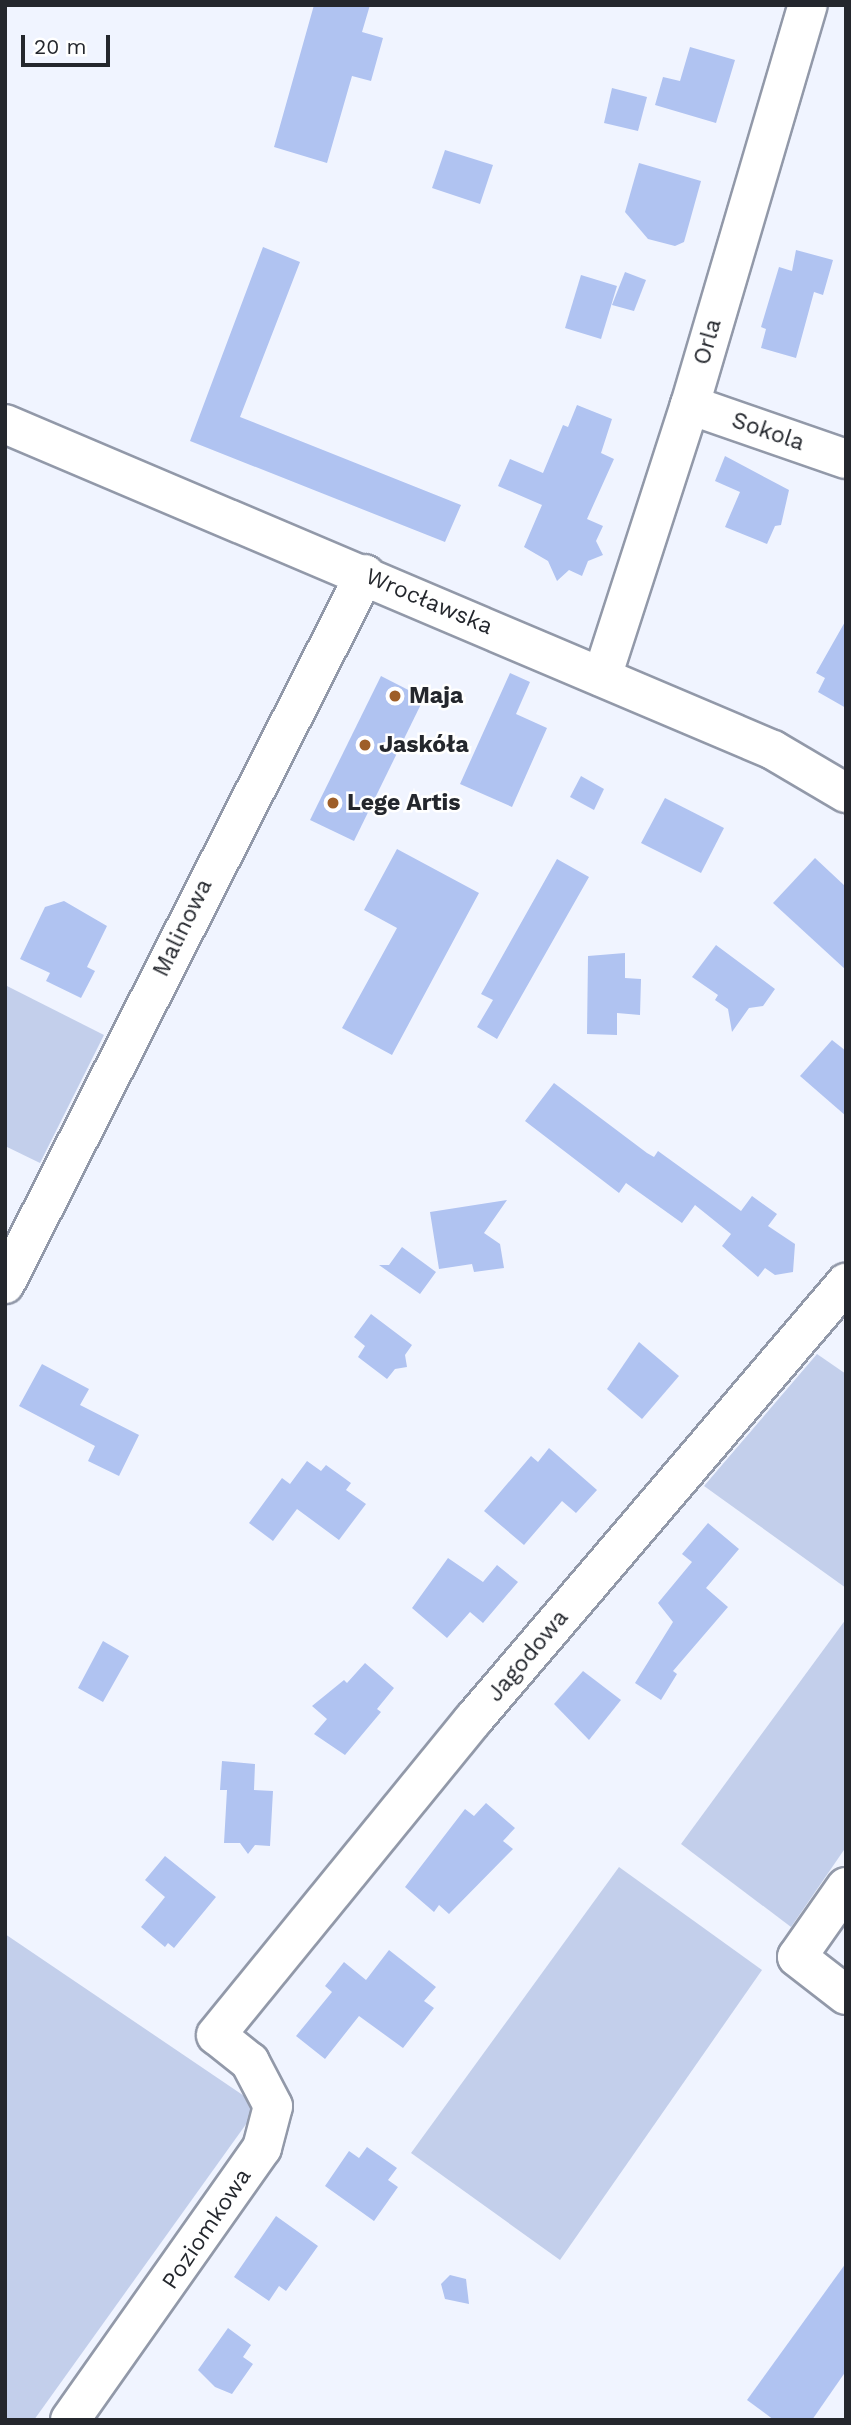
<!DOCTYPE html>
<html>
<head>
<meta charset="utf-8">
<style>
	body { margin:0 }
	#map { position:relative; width:851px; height:2425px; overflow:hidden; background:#f0f4ff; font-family:"Work Sans",sans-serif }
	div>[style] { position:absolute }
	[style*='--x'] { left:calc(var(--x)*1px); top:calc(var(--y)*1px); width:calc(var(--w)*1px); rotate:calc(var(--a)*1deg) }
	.green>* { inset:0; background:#c3cfeb }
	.building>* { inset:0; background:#b0c3f1 }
	.roads { filter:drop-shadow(2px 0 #9299a9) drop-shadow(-2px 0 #9299a9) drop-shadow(0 2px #9299a9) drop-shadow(0 -2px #9299a9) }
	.minor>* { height:38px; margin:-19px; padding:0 19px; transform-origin:19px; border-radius:19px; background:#fff }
	.dots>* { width:19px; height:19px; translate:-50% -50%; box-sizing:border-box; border:4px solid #fff; border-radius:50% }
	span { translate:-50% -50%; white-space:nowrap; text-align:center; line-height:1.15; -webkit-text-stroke:5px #fff; paint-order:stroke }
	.street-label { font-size:23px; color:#24272d }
	.poi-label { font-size:23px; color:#24272d; font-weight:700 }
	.left { translate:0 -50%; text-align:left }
	.frame { position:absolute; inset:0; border:7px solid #24272d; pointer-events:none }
	.scale { position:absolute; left:21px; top:35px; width:89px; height:32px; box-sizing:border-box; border:4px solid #24272d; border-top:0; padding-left:9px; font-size:21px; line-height:24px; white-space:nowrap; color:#24272d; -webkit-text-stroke:5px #fff; paint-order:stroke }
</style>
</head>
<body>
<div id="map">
	<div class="green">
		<i style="clip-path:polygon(5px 985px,104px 1035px,40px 1163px,5px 1146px)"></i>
		<i style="clip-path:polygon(817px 1354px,846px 1374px,846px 1588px,704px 1486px)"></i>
		<i style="clip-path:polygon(846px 1619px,846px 1847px,791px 1927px,681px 1844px)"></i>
		<i style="clip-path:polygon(619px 1867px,762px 1970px,560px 2260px,411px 2153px)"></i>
		<i style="clip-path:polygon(5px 1934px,259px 2106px,34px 2420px,5px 2420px)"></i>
	</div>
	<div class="building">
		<i style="clip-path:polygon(314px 5px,370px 5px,362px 32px,383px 38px,371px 81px,352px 76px,327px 163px,274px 147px)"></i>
		<i style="clip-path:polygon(690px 47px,735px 60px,716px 123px,655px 105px,663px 77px,680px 81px)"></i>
		<i style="clip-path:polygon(612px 88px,647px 97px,638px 131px,604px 123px)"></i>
		<i style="clip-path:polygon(445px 150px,493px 165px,480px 204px,432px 188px)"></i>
		<i style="clip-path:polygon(639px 163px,701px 181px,684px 242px,675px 246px,648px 239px,625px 212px)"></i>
		<i style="clip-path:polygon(263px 247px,300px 262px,240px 417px,461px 505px,445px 542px,190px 441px)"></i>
		<i style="clip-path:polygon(796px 250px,833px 260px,823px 295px,814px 292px,796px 358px,761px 348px,766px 329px,761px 327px,779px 267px,792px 271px)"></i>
		<i style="clip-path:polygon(625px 272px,646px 280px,634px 311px,612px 305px)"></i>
		<i style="clip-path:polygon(581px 275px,617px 286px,601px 339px,565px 328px)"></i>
		<i style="clip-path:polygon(577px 405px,612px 419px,601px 453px,614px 459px,587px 519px,603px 526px,596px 541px,603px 555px,588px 561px,582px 576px,569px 570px,557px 581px,548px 561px,524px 547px,542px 505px,498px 486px,510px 459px,543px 473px,563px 425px,568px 427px)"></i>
		<i style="clip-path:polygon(725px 456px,789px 490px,781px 525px,775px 526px,767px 544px,725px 527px,740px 492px,715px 481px)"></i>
		<i style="clip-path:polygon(846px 620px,846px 708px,818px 692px,825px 678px,816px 673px)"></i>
		<i style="clip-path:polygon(510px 673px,530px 682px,516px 714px,547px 728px,512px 807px,460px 784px)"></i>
		<i style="clip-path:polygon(381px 676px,424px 698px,354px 841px,310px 820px)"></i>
		<i style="clip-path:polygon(581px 776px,604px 789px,594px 810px,570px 797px)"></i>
		<i style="clip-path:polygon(665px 798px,724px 828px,701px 873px,641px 843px)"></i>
		<i style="clip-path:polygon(397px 849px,479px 893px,392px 1055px,342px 1028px,397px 928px,364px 910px)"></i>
		<i style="clip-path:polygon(815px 858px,846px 887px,846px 970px,773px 903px)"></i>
		<i style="clip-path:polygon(557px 859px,589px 877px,497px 1039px,477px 1027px,493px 1000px,481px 994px)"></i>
		<i style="clip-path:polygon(64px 901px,107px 926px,87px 967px,95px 971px,81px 998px,46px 981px,50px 973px,20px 959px,45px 907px)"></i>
		<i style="clip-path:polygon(716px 945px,775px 989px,763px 1006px,749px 1008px,732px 1032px,728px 1009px,715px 1000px,718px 995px,692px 977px)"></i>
		<i style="clip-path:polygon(625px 953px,625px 978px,641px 979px,640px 1015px,617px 1013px,617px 1035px,587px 1034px,588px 956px)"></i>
		<i style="clip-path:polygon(832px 1040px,846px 1051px,846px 1116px,800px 1076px)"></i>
		<i style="clip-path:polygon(554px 1083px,647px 1153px,654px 1157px,658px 1151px,741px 1211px,752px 1196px,777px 1214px,768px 1226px,795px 1244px,793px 1272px,775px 1275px,765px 1268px,758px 1277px,722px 1246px,731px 1234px,695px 1205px,682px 1223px,626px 1183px,619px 1193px,525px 1121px)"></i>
		<i style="clip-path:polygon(507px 1200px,484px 1233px,500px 1244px,504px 1268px,474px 1272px,472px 1264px,439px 1269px,430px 1212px)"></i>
		<i style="clip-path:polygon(402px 1247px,436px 1272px,420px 1294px,379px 1265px,389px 1265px)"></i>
		<i style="clip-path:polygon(371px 1314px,412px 1345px,405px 1355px,407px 1367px,395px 1369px,387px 1379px,358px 1357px,365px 1346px,354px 1337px)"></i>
		<i style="clip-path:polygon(639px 1342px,679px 1376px,642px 1419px,607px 1389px)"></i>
		<i style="clip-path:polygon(42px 1364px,89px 1389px,80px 1405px,139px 1435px,119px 1476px,88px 1461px,95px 1446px,19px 1406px)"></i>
		<i style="clip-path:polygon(549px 1448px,597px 1490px,576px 1513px,562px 1501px,524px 1545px,484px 1511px,531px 1456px,538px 1462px)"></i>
		<i style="clip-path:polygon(307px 1461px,321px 1471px,326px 1465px,351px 1483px,346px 1490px,366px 1504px,339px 1540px,297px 1509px,273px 1541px,249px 1523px,282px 1478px,290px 1484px)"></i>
		<i style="clip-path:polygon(708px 1523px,739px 1549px,706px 1588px,728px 1607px,673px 1671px,677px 1674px,661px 1700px,635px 1683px,673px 1622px,658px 1603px,692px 1562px,682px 1554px)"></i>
		<i style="clip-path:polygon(448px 1558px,483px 1582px,497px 1565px,518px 1582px,483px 1623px,470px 1612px,447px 1638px,412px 1608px)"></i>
		<i style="clip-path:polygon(103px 1641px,129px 1656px,103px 1702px,78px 1688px)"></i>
		<i style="clip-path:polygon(365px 1663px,394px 1688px,377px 1709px,381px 1712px,345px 1755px,314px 1734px,327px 1719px,312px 1706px,344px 1680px,347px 1683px)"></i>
		<i style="clip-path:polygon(583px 1671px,621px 1700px,589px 1740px,554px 1704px)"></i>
		<i style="clip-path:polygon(222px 1761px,255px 1764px,254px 1790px,273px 1791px,270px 1846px,255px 1845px,248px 1854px,240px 1843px,224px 1843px,227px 1790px,220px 1790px)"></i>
		<i style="clip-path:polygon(486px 1803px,515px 1828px,503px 1841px,513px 1849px,449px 1914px,439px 1905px,434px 1912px,405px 1887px,465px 1809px,474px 1816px)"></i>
		<i style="clip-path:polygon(165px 1856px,216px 1897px,174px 1948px,168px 1943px,165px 1947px,141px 1927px,165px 1897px,145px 1880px)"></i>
		<i style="clip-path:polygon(389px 1950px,436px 1987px,424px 2001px,434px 2008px,403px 2048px,359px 2016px,325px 2059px,296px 2036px,332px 1992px,325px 1986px,344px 1962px,366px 1980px)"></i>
		<i style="clip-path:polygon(367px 2147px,397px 2168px,388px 2180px,398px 2187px,374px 2221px,325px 2186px,349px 2151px,359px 2158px)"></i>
		<i style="clip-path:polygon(276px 2216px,318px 2246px,286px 2291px,279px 2286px,269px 2301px,234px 2277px)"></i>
		<i style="clip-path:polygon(846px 2263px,846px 2371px,812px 2420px,774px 2420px,747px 2400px)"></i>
		<i style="clip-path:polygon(450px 2275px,466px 2279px,469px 2304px,445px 2299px,441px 2284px)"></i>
		<i style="clip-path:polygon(228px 2328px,251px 2345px,243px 2357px,253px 2364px,232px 2394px,215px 2387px,198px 2370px)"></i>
	</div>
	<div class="roads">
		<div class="minor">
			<i style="--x:690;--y:405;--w:165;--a:19.1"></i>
			<i style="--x:5;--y:424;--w:834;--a:23"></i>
			<i style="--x:773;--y:750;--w:85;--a:30.5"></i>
			<i style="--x:602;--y:677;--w:286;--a:-72.1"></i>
			<i style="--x:690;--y:405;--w:417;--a:-73.6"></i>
			<i style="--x:5;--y:1284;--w:796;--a:-63.11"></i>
			<i style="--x:846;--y:1887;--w:85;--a:125"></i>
			<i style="--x:797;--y:1957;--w:62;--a:37.8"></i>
			<i style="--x:70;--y:2420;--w:333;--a:-54.8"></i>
			<i style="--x:262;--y:2148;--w:43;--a:-75.3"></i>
			<i style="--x:273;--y:2106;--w:50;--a:-117.6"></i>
			<i style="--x:250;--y:2062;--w:43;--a:-141.5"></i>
			<i style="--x:216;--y:2035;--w:407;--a:-50.8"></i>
			<i style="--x:473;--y:1720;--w:575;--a:-49.52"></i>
		</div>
	</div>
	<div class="dots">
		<i style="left:395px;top:696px;background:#9e5e28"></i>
		<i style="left:365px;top:745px;background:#9e5e28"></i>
		<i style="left:333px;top:803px;background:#9e5e28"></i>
	</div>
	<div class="street-label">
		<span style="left:708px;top:342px;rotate:-74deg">Orla</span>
		<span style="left:768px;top:432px;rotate:19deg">Sokola</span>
		<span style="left:429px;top:602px;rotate:23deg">Wrocławska</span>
		<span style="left:183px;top:928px;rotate:-64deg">Malinowa</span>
		<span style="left:528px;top:1656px;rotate:-50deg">Jagodowa</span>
		<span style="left:207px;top:2229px;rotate:-56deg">Poziomkowa</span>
	</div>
	<div class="poi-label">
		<span class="left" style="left:409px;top:696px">Maja</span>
		<span class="left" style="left:379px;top:745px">Jaskóła</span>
		<span class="left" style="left:347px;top:803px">Lege Artis</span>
	</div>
	<div class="frame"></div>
	<div class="scale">20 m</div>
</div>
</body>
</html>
